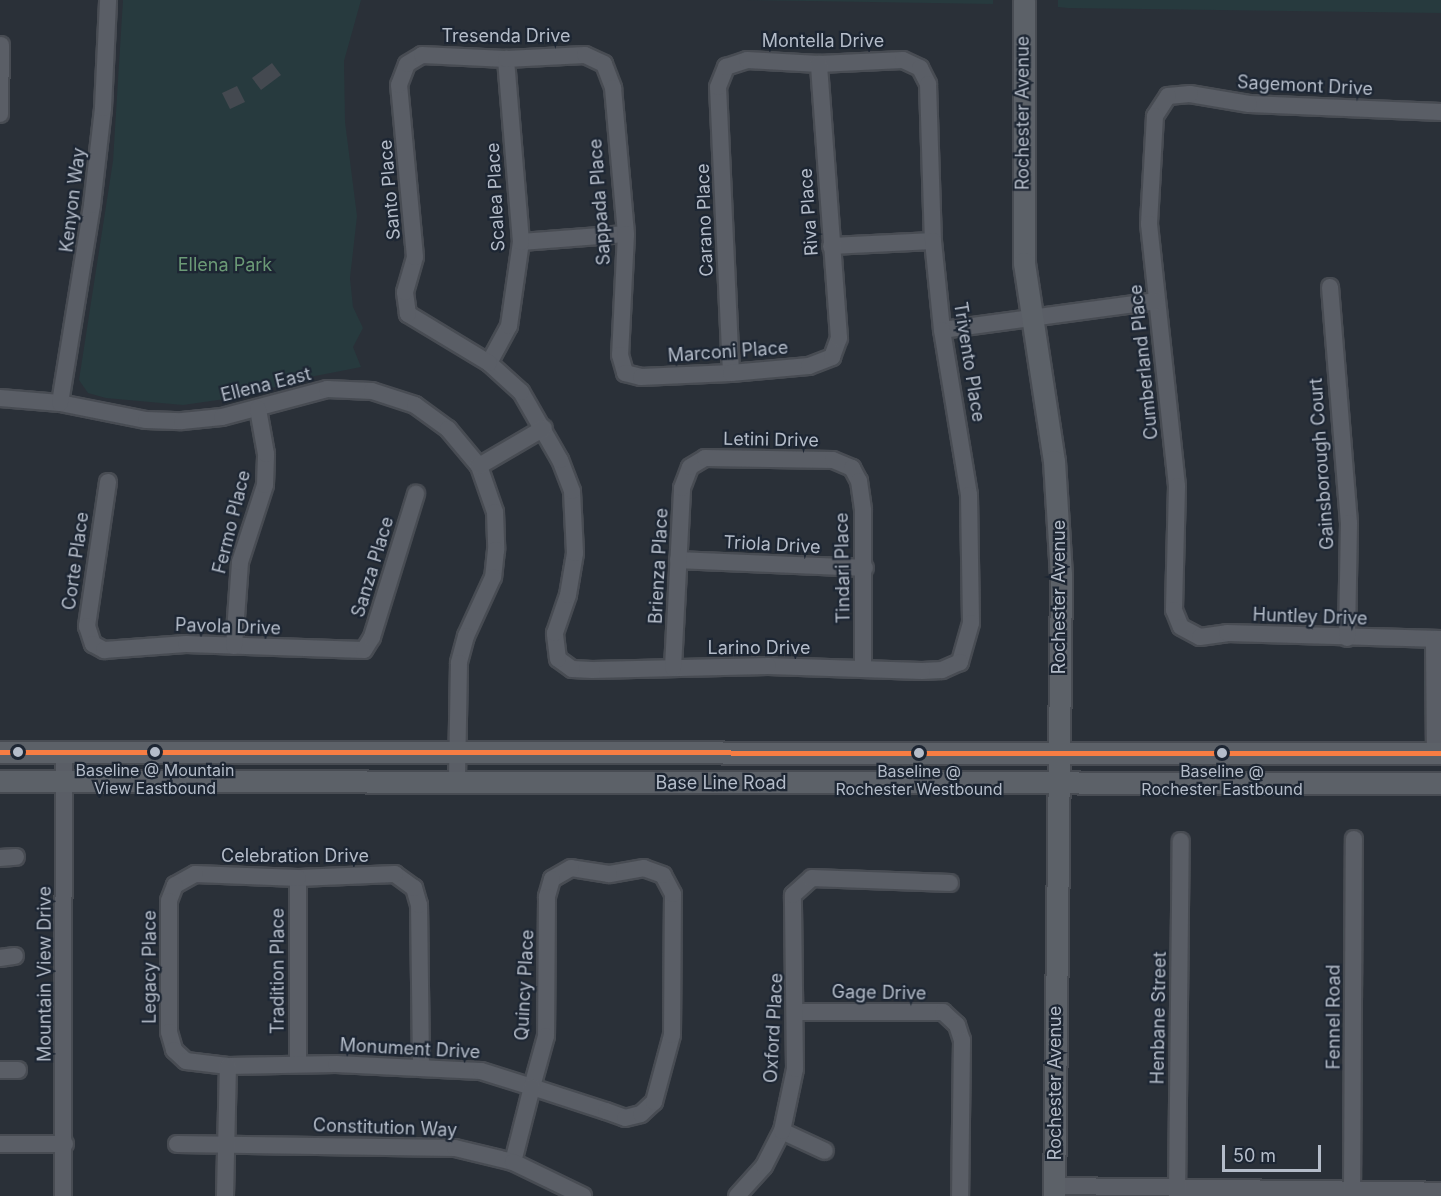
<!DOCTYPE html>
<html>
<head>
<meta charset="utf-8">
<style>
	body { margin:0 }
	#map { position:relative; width:1441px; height:1196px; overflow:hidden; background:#2a3038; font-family:Inter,sans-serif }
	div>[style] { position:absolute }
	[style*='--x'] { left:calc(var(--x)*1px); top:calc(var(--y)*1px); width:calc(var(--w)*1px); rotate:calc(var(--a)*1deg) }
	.green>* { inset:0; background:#273a3e }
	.building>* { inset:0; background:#444950 }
	.roads { filter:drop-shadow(2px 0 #484c53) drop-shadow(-2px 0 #484c53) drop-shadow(0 2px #484c53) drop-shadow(0 -2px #484c53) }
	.minor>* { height:16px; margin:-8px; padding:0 8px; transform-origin:8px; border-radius:8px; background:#5a5e66 }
	.major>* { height:21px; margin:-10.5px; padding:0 10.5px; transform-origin:10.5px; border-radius:10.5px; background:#5c6168 }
	.bus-1>* { height:4.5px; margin:-2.25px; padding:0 2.25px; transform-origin:2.25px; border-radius:2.25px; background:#f77d43 }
	.dots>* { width:16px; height:16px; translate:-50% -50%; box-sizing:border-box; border:3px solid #1d2633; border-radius:50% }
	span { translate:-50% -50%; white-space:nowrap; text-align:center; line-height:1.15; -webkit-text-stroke:4.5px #1d2633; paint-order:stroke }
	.bus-label { font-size:16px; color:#b4bcc9 }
	.street-label { font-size:18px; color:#b4bcc9 }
	.park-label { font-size:18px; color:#6b9a76 }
	.scale { position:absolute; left:1222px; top:1145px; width:99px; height:27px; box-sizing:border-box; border:3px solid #b4bcc9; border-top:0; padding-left:8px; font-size:18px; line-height:21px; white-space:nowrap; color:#b4bcc9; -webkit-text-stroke:4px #1d2633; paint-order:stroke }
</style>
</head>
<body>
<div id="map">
	<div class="green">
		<i style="clip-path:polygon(123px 0,361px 0,344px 61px,345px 122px,357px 216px,350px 278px,353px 307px,363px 328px,353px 347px,361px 367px,300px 379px,246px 396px,183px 405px,106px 398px,88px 393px,79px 380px,113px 161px)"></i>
		<i style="clip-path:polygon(745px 0,993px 0,993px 4px)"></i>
		<i style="clip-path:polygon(1058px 0,1441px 0,1441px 13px,1068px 8px,1058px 7px)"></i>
	</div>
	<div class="building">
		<i style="clip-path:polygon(272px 63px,281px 75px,261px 90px,252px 78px)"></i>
		<i style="clip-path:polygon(237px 86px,245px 102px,230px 109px,222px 93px)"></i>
	</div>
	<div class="roads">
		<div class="minor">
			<i style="--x:1441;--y:112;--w:192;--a:-177.6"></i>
			<i style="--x:1249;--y:104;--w:60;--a:-170.4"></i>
			<i style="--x:1190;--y:94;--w:22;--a:175"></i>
			<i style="--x:1168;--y:96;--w:24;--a:123"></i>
			<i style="--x:1155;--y:116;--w:108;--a:93.2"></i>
			<i style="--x:1149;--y:224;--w:263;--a:83.9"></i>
			<i style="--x:1177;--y:486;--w:124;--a:91.4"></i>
			<i style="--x:1174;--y:610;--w:18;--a:68"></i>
			<i style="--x:1181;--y:627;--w:21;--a:28"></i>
			<i style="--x:1200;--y:637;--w:27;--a:-8"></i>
			<i style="--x:1227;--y:633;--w:214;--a:1.6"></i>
			<i style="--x:0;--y:114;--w:69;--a:-89.2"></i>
			<i style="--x:521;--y:242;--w:105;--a:-4.4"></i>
			<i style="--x:831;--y:246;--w:102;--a:-2.8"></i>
			<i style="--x:1330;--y:287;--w:237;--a:85.4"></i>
			<i style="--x:1349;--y:523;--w:115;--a:91"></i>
			<i style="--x:942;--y:330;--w:216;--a:-7.7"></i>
			<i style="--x:489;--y:363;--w:42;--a:-61.6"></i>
			<i style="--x:509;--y:326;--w:85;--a:-81.9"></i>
			<i style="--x:521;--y:242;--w:184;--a:-94.7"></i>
			<i style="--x:731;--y:373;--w:286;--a:-92.6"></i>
			<i style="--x:718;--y:87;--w:22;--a:-68"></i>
			<i style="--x:726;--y:67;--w:22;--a:-18"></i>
			<i style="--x:747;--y:60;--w:72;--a:3.2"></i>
			<i style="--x:819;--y:64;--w:84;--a:-2.7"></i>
			<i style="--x:903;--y:60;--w:19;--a:25"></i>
			<i style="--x:920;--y:68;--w:18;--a:63"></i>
			<i style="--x:928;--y:84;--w:157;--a:88.2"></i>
			<i style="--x:933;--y:241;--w:89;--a:84.2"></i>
			<i style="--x:942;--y:330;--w:167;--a:80.7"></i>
			<i style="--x:969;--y:495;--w:128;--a:89.1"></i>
			<i style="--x:971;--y:623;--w:41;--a:105.8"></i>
			<i style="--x:960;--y:662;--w:20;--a:156"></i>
			<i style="--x:942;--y:670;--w:20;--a:177"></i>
			<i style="--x:922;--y:671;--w:154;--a:-178.1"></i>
			<i style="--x:768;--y:666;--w:176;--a:178.7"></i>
			<i style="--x:592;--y:670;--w:20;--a:-177"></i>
			<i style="--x:572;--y:669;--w:17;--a:-144"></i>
			<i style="--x:558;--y:659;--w:26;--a:-97"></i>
			<i style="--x:555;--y:633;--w:40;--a:-71.1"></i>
			<i style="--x:568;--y:595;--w:43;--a:-80.5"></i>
			<i style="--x:575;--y:553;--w:62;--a:-92.8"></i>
			<i style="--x:572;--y:491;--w:33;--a:-111"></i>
			<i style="--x:560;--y:460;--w:78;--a:-119.8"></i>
			<i style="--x:521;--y:392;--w:43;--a:-137.8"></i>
			<i style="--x:489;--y:363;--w:95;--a:-148.8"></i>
			<i style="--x:408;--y:314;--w:22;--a:-98"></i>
			<i style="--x:405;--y:292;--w:36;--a:-74"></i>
			<i style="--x:415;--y:257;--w:173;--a:-95.3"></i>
			<i style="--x:399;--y:85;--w:22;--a:-69"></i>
			<i style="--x:407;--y:64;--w:17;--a:-31"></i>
			<i style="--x:422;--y:55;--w:84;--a:2.7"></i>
			<i style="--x:506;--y:59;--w:79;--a:-2.9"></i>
			<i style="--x:585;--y:55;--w:21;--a:25"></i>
			<i style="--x:604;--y:64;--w:26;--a:69"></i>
			<i style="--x:613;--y:88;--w:147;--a:84.9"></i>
			<i style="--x:626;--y:234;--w:121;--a:92.8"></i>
			<i style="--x:620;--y:355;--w:19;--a:74"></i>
			<i style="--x:625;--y:373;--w:16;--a:14"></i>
			<i style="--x:641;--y:377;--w:90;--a:-2.5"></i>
			<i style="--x:731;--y:373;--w:78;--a:-5.1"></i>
			<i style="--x:809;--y:366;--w:25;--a:-21"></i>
			<i style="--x:832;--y:357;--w:20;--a:-70"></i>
			<i style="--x:839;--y:338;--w:275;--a:-94.2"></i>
			<i style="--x:0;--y:398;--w:60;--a:4.8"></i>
			<i style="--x:60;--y:403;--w:88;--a:11.2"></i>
			<i style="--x:146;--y:420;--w:36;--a:2"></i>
			<i style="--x:182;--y:421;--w:40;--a:-5.7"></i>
			<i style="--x:222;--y:417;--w:109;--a:-14.9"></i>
			<i style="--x:327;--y:389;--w:45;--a:2.5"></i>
			<i style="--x:372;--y:391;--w:45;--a:18"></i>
			<i style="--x:415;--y:405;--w:41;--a:36"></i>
			<i style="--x:448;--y:429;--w:48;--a:50"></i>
			<i style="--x:479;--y:466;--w:49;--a:70.8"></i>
			<i style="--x:495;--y:512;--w:38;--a:88"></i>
			<i style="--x:496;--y:550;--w:27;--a:96"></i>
			<i style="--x:493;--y:577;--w:65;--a:114.6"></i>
			<i style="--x:466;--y:636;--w:28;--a:105"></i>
			<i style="--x:459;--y:663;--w:120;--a:91"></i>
			<i style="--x:60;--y:403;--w:201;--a:-80.8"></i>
			<i style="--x:92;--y:205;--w:98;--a:-83.5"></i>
			<i style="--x:103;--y:108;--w:108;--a:-87.3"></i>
			<i style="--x:479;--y:466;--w:75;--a:-30.3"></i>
			<i style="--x:108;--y:482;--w:146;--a:98.3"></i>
			<i style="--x:87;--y:626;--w:19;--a:72"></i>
			<i style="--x:93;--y:644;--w:13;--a:29"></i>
			<i style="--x:104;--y:650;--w:82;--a:-4.2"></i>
			<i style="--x:186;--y:644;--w:178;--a:1.9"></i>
			<i style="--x:364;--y:650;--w:15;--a:-58"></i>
			<i style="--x:372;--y:637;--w:150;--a:-72.9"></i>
			<i style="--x:678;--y:560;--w:187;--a:2.4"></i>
			<i style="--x:1434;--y:639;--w:114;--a:89.5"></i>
			<i style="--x:234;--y:646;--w:84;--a:-85.9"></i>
			<i style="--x:240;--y:562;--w:81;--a:-72"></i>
			<i style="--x:265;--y:485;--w:31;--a:-88"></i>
			<i style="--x:266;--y:454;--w:46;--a:-100.1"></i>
			<i style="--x:673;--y:668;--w:180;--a:-87.1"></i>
			<i style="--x:682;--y:488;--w:22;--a:-69"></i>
			<i style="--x:690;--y:467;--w:17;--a:-31"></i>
			<i style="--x:705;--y:458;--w:128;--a:0.9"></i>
			<i style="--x:833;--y:460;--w:21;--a:23"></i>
			<i style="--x:852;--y:468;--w:15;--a:62"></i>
			<i style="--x:859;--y:481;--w:30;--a:82"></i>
			<i style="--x:863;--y:511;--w:158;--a:90"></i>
			<i style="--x:0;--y:858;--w:16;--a:-4"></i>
			<i style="--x:298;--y:878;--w:186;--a:90"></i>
			<i style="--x:0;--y:958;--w:15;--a:-8"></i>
			<i style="--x:796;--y:1012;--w:147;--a:0"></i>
			<i style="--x:943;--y:1012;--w:19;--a:43"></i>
			<i style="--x:957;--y:1025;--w:16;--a:72"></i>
			<i style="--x:962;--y:1040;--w:156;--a:90.7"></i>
			<i style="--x:421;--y:1066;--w:161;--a:-90.7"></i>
			<i style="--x:419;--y:905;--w:18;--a:-106"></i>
			<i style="--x:414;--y:888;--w:24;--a:-144"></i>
			<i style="--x:395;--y:874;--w:97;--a:177.6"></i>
			<i style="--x:298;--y:878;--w:103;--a:-177.8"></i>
			<i style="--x:195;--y:874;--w:23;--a:151"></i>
			<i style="--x:175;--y:885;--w:17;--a:111"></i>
			<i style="--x:169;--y:901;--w:131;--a:90"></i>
			<i style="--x:169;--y:1032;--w:19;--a:74"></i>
			<i style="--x:174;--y:1050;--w:16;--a:43"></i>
			<i style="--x:186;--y:1061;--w:42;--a:6.8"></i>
			<i style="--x:228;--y:1066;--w:108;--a:-1.1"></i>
			<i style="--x:336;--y:1064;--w:145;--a:2.8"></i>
			<i style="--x:481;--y:1071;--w:53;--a:17.4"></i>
			<i style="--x:532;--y:1087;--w:78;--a:18"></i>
			<i style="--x:606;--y:1111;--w:20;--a:20"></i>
			<i style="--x:625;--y:1118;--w:16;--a:-14"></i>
			<i style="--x:641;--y:1114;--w:18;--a:-43"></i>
			<i style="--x:654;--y:1102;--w:69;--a:-75"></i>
			<i style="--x:672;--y:1035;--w:141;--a:-89.6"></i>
			<i style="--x:673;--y:894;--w:21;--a:-118"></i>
			<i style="--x:663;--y:875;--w:20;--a:-160"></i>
			<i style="--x:644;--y:868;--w:36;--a:170"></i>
			<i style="--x:609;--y:874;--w:38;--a:-171"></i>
			<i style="--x:571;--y:868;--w:22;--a:150"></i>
			<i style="--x:552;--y:879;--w:19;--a:106"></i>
			<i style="--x:547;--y:897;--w:139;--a:90.4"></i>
			<i style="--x:546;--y:1036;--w:53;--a:105.4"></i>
			<i style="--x:532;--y:1087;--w:77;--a:104.2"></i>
			<i style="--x:0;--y:1070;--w:18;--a:0"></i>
			<i style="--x:782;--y:1131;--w:47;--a:24.9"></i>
			<i style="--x:0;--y:1144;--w:65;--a:0"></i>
			<i style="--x:177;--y:1144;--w:278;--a:0.8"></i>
			<i style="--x:455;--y:1148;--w:60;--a:13.6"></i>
			<i style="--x:513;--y:1162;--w:78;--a:25.9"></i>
			<i style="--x:1054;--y:1186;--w:387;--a:0.7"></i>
			<i style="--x:63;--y:1196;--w:443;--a:-89.9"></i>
			<i style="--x:225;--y:1196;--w:130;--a:-88.7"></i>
			<i style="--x:737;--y:1196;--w:40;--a:-48"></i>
			<i style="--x:764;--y:1166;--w:39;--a:-63"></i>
			<i style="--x:782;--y:1131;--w:63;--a:-78.2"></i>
			<i style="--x:795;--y:1069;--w:174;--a:-90.7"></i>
			<i style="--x:793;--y:895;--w:25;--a:-42"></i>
			<i style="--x:812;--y:878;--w:138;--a:2.1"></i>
			<i style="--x:1177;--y:1196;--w:355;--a:-89.4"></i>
			<i style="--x:1352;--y:1196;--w:357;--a:-89.7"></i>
		</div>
		<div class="major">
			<i style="--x:1024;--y:0;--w:263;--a:90"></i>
			<i style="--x:1024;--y:263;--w:200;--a:81.4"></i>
			<i style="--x:1054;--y:461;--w:113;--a:86.5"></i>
			<i style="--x:1061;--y:574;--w:622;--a:90.64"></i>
			<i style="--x:0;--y:752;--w:1441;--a:0.04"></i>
			<i style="--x:0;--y:781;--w:1441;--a:0.08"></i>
		</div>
	</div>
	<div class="bus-1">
		<i style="--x:0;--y:752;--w:1441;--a:0.04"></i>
	</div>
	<div class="dots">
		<i style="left:18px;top:752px;background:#b4bcc9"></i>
		<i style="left:155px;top:752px;background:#b4bcc9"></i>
		<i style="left:919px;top:753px;background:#b4bcc9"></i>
		<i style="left:1222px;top:753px;background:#b4bcc9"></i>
	</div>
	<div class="bus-label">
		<span style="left:155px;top:779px">Baseline @ Mountain<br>View Eastbound</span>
		<span style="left:919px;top:780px">Baseline @<br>Rochester Westbound</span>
		<span style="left:1222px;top:780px">Baseline @<br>Rochester Eastbound</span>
	</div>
	<div class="street-label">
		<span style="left:506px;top:36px">Tresenda Drive</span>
		<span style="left:823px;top:41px">Montella Drive</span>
		<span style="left:1305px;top:86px;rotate:3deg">Sagemont Drive</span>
		<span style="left:1023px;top:113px;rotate:-90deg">Rochester Avenue</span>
		<span style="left:390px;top:190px;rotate:-95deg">Santo Place</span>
		<span style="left:496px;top:197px;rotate:-93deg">Scalea Place</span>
		<span style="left:73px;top:200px;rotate:-83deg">Kenyon Way</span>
		<span style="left:600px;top:202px;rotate:-94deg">Sappada Place</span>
		<span style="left:809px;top:212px;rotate:-94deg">Riva Place</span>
		<span style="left:705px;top:220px;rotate:-92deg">Carano Place</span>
		<span style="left:728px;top:352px;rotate:-4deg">Marconi Place</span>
		<span style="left:969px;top:362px;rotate:81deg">Trivento Place</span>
		<span style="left:1144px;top:362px;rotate:-96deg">Cumberland Place</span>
		<span style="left:266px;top:385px;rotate:-14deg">Ellena East</span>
		<span style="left:771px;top:440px;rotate:1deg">Letini Drive</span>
		<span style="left:1322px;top:464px;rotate:-94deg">Gainsborough Court</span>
		<span style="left:232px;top:522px;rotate:-76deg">Fermo Place</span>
		<span style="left:772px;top:545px;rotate:3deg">Triola Drive</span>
		<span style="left:76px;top:561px;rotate:-82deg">Corte Place</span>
		<span style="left:659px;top:566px;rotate:-87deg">Brienza Place</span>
		<span style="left:373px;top:567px;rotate:-73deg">Sanza Place</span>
		<span style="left:843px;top:568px;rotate:-91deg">Tindari Place</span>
		<span style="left:1059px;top:597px;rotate:-90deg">Rochester Avenue</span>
		<span style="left:1310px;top:617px;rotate:2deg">Huntley Drive</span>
		<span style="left:228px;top:627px;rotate:2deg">Pavola Drive</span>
		<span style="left:759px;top:648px">Larino Drive</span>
		<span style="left:721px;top:783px">Base Line Road</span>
		<span style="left:295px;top:856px">Celebration Drive</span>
		<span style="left:150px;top:967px;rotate:-90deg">Legacy Place</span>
		<span style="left:278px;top:971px;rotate:-90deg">Tradition Place</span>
		<span style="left:45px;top:974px;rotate:-90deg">Mountain View Drive</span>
		<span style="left:525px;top:985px;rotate:-87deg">Quincy Place</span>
		<span style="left:879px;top:993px;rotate:1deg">Gage Drive</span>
		<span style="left:1334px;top:1017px;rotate:-90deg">Fennel Road</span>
		<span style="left:1159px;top:1018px;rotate:-89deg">Henbane Street</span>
		<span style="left:774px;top:1028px;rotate:-87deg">Oxford Place</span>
		<span style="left:410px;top:1049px;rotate:3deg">Monument Drive</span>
		<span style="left:1055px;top:1083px;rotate:-90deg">Rochester Avenue</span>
		<span style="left:385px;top:1128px;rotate:2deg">Constitution Way</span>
	</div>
	<div class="park-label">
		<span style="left:225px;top:265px">Ellena Park</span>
	</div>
	<div class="scale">50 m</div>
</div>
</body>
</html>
